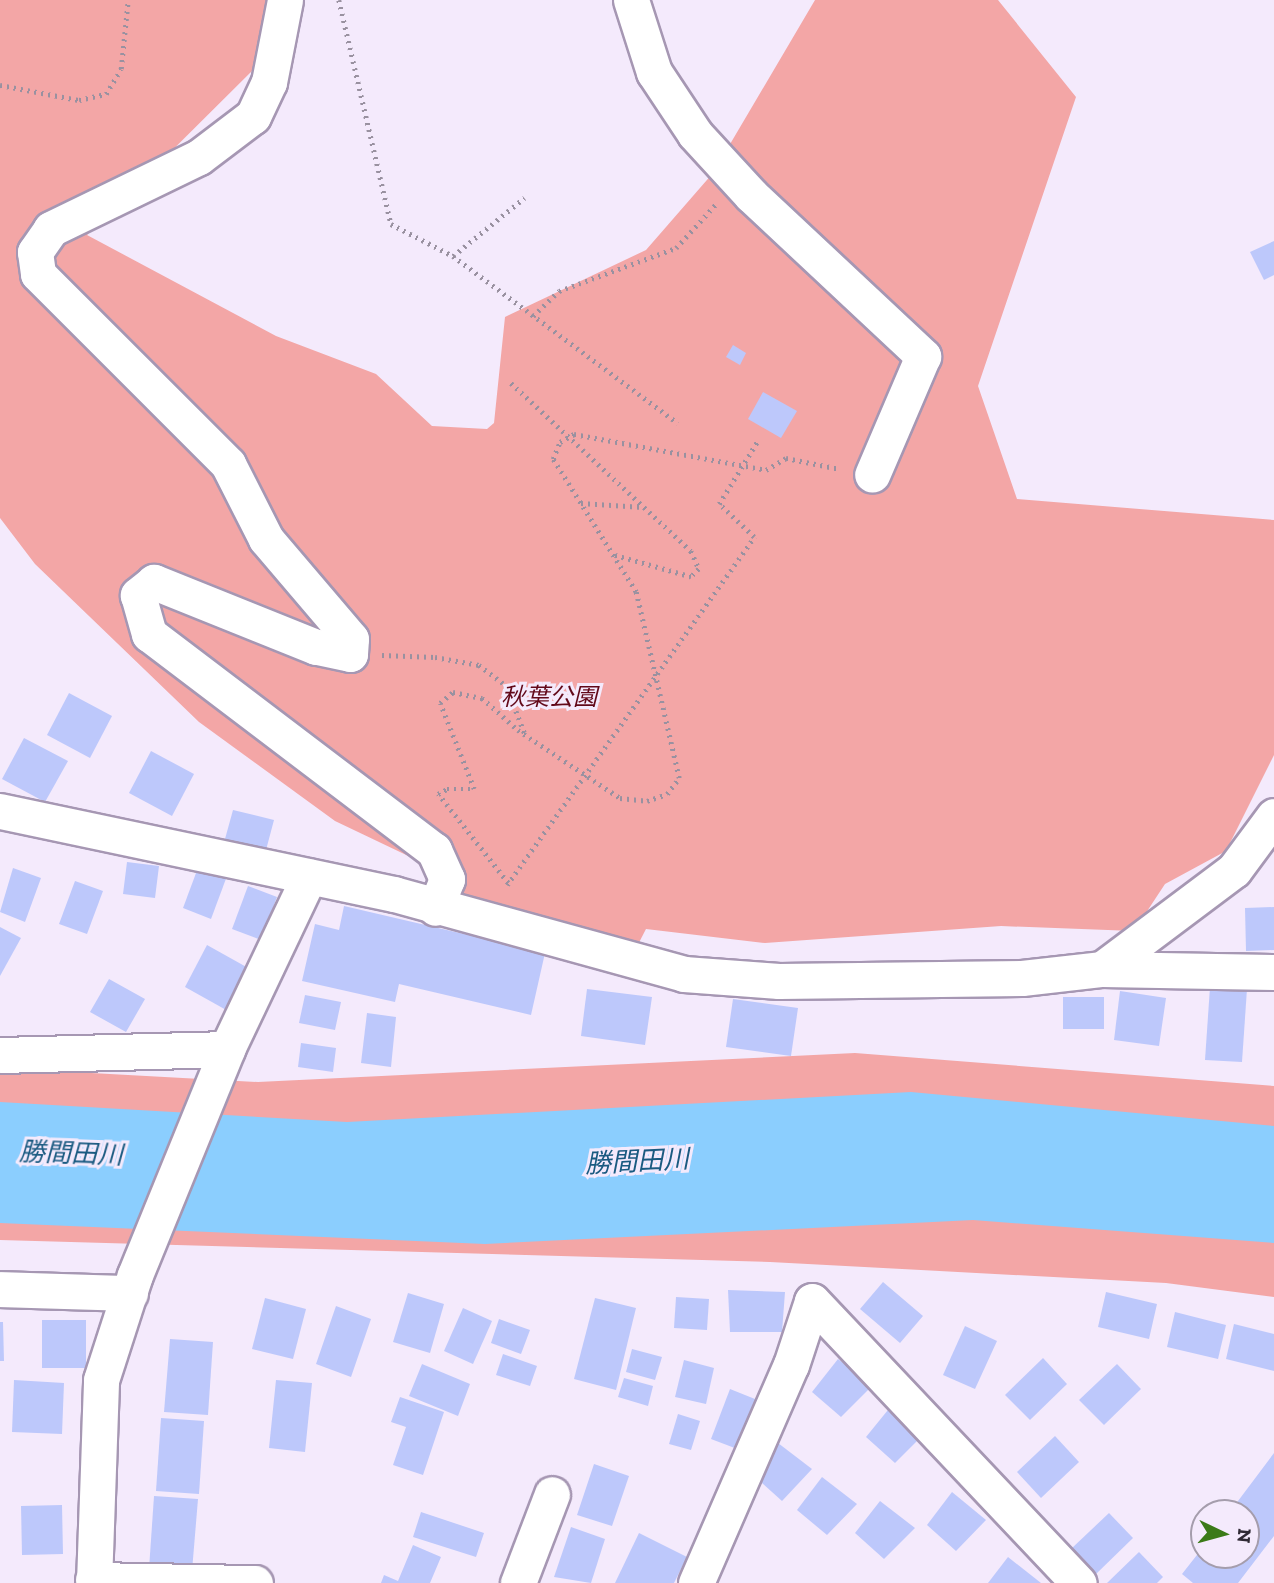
<!DOCTYPE html>
<html>
<head>
<meta charset="utf-8">
<style>
	body { margin:0 }
	#map { position:relative; width:1274px; height:1583px; overflow:hidden; background:#f4eafc; font-family:"Zilla Slab","Noto Sans JP",serif }
	div>[style] { position:absolute }
	[style*='--x'] { left:calc(var(--x)*1px); top:calc(var(--y)*1px); width:calc(var(--w)*1px); rotate:calc(var(--a)*1deg) }
	.green>* { inset:0; background:#f3a6a6 }
	.water>* { inset:0; background:#8bcefe }
	.building>* { inset:0; background:#bdc8fb }
	.path>* { height:4.5px; margin-top:-2.25px; transform-origin:0; background:repeating-linear-gradient(90deg,#9991a0 0 2px,transparent 0 7px) }
	.roads { filter:drop-shadow(2px 0 #a697b3) drop-shadow(-2px 0 #a697b3) drop-shadow(0 2px #a697b3) drop-shadow(0 -2px #a697b3) }
	.minor>* { height:35px; margin:-17.5px; padding:0 17.5px; transform-origin:17.5px; border-radius:17.5px; background:#fff }
	span { translate:-50% -50%; white-space:nowrap; text-align:center; line-height:1.15; -webkit-text-stroke:6px #f4eafc; paint-order:stroke }
	.park-label { font-size:24px; color:#620819; font-style:italic }
	.water-label { font-size:26px; color:#1a5a81; font-style:italic }
	.north { position:absolute; left:1190px; top:1499px; width:70px; height:70px; box-sizing:border-box; background:#f4eafc; border:2px solid #a59dac; border-radius:50%; rotate:95deg; font-size:19px; font-weight:700; line-height:28px; text-align:center; color:#2f2934 }
	.north::after { content:''; display:block; margin:auto; width:24px; height:32px; background:#3b7a18; clip-path:polygon(50% 0,100% 100%,50% 72%,0 100%) }
</style>
</head>
<body>
<div id="map">
	<div class="green">
		<i style="clip-path:polygon(0 0,270px 0,261px 62px,87px 235px,276px 336px,376px 374px,432px 426px,487px 429px,494px 423px,505px 317px,646px 250px,713px 173px,815px 0,998px 0,1076px 97px,978px 386px,1017px 499px,1274px 520px,1274px 755px,1226px 851px,1165px 884px,1134px 931px,1001px 926px,765px 943px,646px 929px,630px 960px,435px 908px,444px 873px,335px 821px,199px 722px,35px 564px,0 518px)"></i>
		<i style="clip-path:polygon(855px 1053px,1274px 1086px,1274px 1297px,1166px 1283px,770px 1262px,0 1240px,0 1068px,258px 1082px)"></i>
	</div>
	<div class="water">
		<i style="clip-path:polygon(911px 1092px,1274px 1126px,1274px 1243px,973px 1220px,485px 1244px,0 1223px,0 1102px,347px 1122px)"></i>
	</div>
	<div class="building">
		<i style="clip-path:polygon(1274px 241px,1274px 275px,1264px 280px,1250px 252px)"></i>
		<i style="clip-path:polygon(733px 345px,746px 353px,740px 365px,726px 357px)"></i>
		<i style="clip-path:polygon(763px 392px,797px 411px,781px 438px,748px 419px)"></i>
		<i style="clip-path:polygon(69px 693px,112px 716px,90px 758px,47px 735px)"></i>
		<i style="clip-path:polygon(24px 738px,68px 761px,45px 802px,2px 779px)"></i>
		<i style="clip-path:polygon(151px 751px,194px 774px,172px 816px,129px 793px)"></i>
		<i style="clip-path:polygon(233px 810px,274px 820px,266px 850px,225px 839px)"></i>
		<i style="clip-path:polygon(127px 862px,159px 866px,155px 898px,123px 894px)"></i>
		<i style="clip-path:polygon(199px 865px,227px 876px,211px 919px,183px 908px)"></i>
		<i style="clip-path:polygon(13px 868px,41px 878px,25px 922px,0 912px)"></i>
		<i style="clip-path:polygon(75px 881px,103px 891px,87px 934px,59px 924px)"></i>
		<i style="clip-path:polygon(248px 886px,277px 897px,261px 940px,232px 929px)"></i>
		<i style="clip-path:polygon(344px 906px,545px 953px,531px 1015px,399px 984px,395px 1002px,302px 981px,315px 924px,339px 930px)"></i>
		<i style="clip-path:polygon(1274px 907px,1274px 950px,1246px 951px,1245px 908px)"></i>
		<i style="clip-path:polygon(0 927px,21px 938px,0 976px)"></i>
		<i style="clip-path:polygon(207px 945px,250px 969px,228px 1011px,185px 987px)"></i>
		<i style="clip-path:polygon(109px 979px,145px 999px,126px 1032px,90px 1012px)"></i>
		<i style="clip-path:polygon(1210px 987px,1247px 989px,1242px 1062px,1205px 1060px)"></i>
		<i style="clip-path:polygon(587px 989px,652px 997px,645px 1045px,581px 1036px)"></i>
		<i style="clip-path:polygon(1120px 991px,1166px 998px,1159px 1046px,1114px 1040px)"></i>
		<i style="clip-path:polygon(305px 995px,341px 1002px,335px 1030px,299px 1023px)"></i>
		<i style="clip-path:polygon(1063px 997px,1104px 997px,1104px 1029px,1063px 1029px)"></i>
		<i style="clip-path:polygon(733px 999px,798px 1008px,791px 1056px,726px 1047px)"></i>
		<i style="clip-path:polygon(367px 1013px,396px 1017px,391px 1067px,361px 1063px)"></i>
		<i style="clip-path:polygon(301px 1043px,336px 1048px,333px 1072px,298px 1067px)"></i>
		<i style="clip-path:polygon(883px 1282px,923px 1316px,900px 1343px,860px 1309px)"></i>
		<i style="clip-path:polygon(728px 1290px,785px 1292px,782px 1332px,730px 1332px)"></i>
		<i style="clip-path:polygon(1106px 1292px,1157px 1304px,1149px 1339px,1098px 1327px)"></i>
		<i style="clip-path:polygon(408px 1293px,444px 1304px,430px 1353px,393px 1342px)"></i>
		<i style="clip-path:polygon(676px 1297px,709px 1299px,707px 1330px,674px 1328px)"></i>
		<i style="clip-path:polygon(265px 1298px,306px 1309px,293px 1359px,252px 1349px)"></i>
		<i style="clip-path:polygon(595px 1298px,636px 1308px,616px 1390px,574px 1379px)"></i>
		<i style="clip-path:polygon(336px 1306px,371px 1319px,351px 1377px,316px 1364px)"></i>
		<i style="clip-path:polygon(463px 1308px,492px 1321px,473px 1364px,444px 1351px)"></i>
		<i style="clip-path:polygon(1175px 1312px,1226px 1325px,1218px 1359px,1167px 1347px)"></i>
		<i style="clip-path:polygon(499px 1319px,530px 1330px,521px 1354px,491px 1343px)"></i>
		<i style="clip-path:polygon(42px 1320px,86px 1320px,86px 1368px,42px 1368px)"></i>
		<i style="clip-path:polygon(0 1322px,3px 1322px,4px 1361px,0 1361px)"></i>
		<i style="clip-path:polygon(1234px 1324px,1274px 1334px,1274px 1371px,1226px 1359px)"></i>
		<i style="clip-path:polygon(965px 1326px,997px 1341px,975px 1389px,943px 1375px)"></i>
		<i style="clip-path:polygon(170px 1339px,213px 1342px,208px 1415px,164px 1412px)"></i>
		<i style="clip-path:polygon(632px 1349px,662px 1357px,655px 1380px,626px 1372px)"></i>
		<i style="clip-path:polygon(503px 1354px,537px 1366px,530px 1386px,496px 1375px)"></i>
		<i style="clip-path:polygon(1043px 1358px,1067px 1384px,1030px 1420px,1005px 1395px)"></i>
		<i style="clip-path:polygon(838px 1359px,872px 1386px,841px 1417px,812px 1392px)"></i>
		<i style="clip-path:polygon(684px 1360px,714px 1368px,706px 1404px,675px 1397px)"></i>
		<i style="clip-path:polygon(422px 1364px,470px 1384px,458px 1416px,409px 1396px)"></i>
		<i style="clip-path:polygon(1117px 1364px,1141px 1389px,1104px 1425px,1079px 1400px)"></i>
		<i style="clip-path:polygon(624px 1378px,653px 1386px,648px 1406px,618px 1397px)"></i>
		<i style="clip-path:polygon(14px 1380px,64px 1383px,62px 1434px,12px 1432px)"></i>
		<i style="clip-path:polygon(276px 1380px,312px 1383px,305px 1452px,269px 1448px)"></i>
		<i style="clip-path:polygon(730px 1389px,760px 1401px,740px 1450px,711px 1439px)"></i>
		<i style="clip-path:polygon(400px 1397px,444px 1412px,423px 1475px,393px 1465px,406px 1427px,391px 1422px)"></i>
		<i style="clip-path:polygon(892px 1405px,926px 1432px,895px 1463px,866px 1437px)"></i>
		<i style="clip-path:polygon(678px 1414px,700px 1421px,691px 1450px,669px 1444px)"></i>
		<i style="clip-path:polygon(161px 1418px,204px 1421px,199px 1494px,156px 1491px)"></i>
		<i style="clip-path:polygon(1055px 1436px,1079px 1462px,1041px 1498px,1017px 1472px)"></i>
		<i style="clip-path:polygon(778px 1443px,812px 1469px,782px 1501px,753px 1475px)"></i>
		<i style="clip-path:polygon(1274px 1453px,1274px 1536px,1238px 1583px,1193px 1583px,1182px 1574px,1204px 1546px,1204px 1555px,1246px 1555px,1246px 1513px,1229px 1513px)"></i>
		<i style="clip-path:polygon(594px 1464px,629px 1476px,612px 1526px,577px 1515px)"></i>
		<i style="clip-path:polygon(822px 1477px,857px 1504px,827px 1535px,797px 1510px)"></i>
		<i style="clip-path:polygon(952px 1492px,986px 1520px,956px 1551px,927px 1525px)"></i>
		<i style="clip-path:polygon(154px 1496px,198px 1499px,192px 1571px,149px 1569px)"></i>
		<i style="clip-path:polygon(880px 1501px,915px 1528px,884px 1559px,855px 1533px)"></i>
		<i style="clip-path:polygon(62px 1505px,63px 1554px,22px 1555px,21px 1506px)"></i>
		<i style="clip-path:polygon(421px 1512px,484px 1533px,476px 1557px,413px 1537px)"></i>
		<i style="clip-path:polygon(1109px 1513px,1133px 1538px,1095px 1575px,1071px 1549px)"></i>
		<i style="clip-path:polygon(571px 1527px,605px 1539px,591px 1583px,554px 1577px)"></i>
		<i style="clip-path:polygon(639px 1533px,687px 1557px,674px 1583px,615px 1583px)"></i>
		<i style="clip-path:polygon(413px 1545px,441px 1557px,430px 1583px,381px 1583px,384px 1575px,398px 1581px)"></i>
		<i style="clip-path:polygon(1139px 1552px,1163px 1577px,1157px 1583px,1107px 1583px)"></i>
		<i style="clip-path:polygon(1008px 1557px,1041px 1583px,988px 1583px)"></i>
	</div>
	<div class="path">
		<i style="--x:339;--y:0;--w:230;--a:76.9"></i>
		<i style="--x:391;--y:224;--w:70;--a:27.3"></i>
		<i style="--x:453;--y:256;--w:280;--a:36.6"></i>
		<i style="--x:0;--y:85;--w:80;--a:10.8"></i>
		<i style="--x:79;--y:100;--w:28;--a:-13"></i>
		<i style="--x:106;--y:94;--w:29;--a:-59"></i>
		<i style="--x:121;--y:69;--w:69;--a:-84.2"></i>
		<i style="--x:453;--y:256;--w:92;--a:-39.2"></i>
		<i style="--x:533;--y:316;--w:36;--a:-44"></i>
		<i style="--x:559;--y:291;--w:125;--a:-20.2"></i>
		<i style="--x:676;--y:248;--w:59;--a:-47.7"></i>
		<i style="--x:511;--y:383;--w:246;--a:43"></i>
		<i style="--x:691;--y:551;--w:20;--a:66"></i>
		<i style="--x:699;--y:569;--w:11;--a:135"></i>
		<i style="--x:691;--y:577;--w:81;--a:-164.2"></i>
		<i style="--x:581;--y:503;--w:62;--a:3.7"></i>
		<i style="--x:382;--y:655;--w:53;--a:2.2"></i>
		<i style="--x:435;--y:657;--w:45;--a:10.3"></i>
		<i style="--x:479;--y:665;--w:34;--a:37"></i>
		<i style="--x:506;--y:685;--w:53;--a:68.8"></i>
		<i style="--x:508;--y:883;--w:113;--a:-128.2"></i>
		<i style="--x:438;--y:794;--w:10;--a:-29"></i>
		<i style="--x:447;--y:789;--w:27;--a:0"></i>
		<i style="--x:474;--y:789;--w:92;--a:-111.6"></i>
		<i style="--x:440;--y:703;--w:17;--a:-40"></i>
		<i style="--x:453;--y:692;--w:30;--a:12"></i>
		<i style="--x:482;--y:698;--w:48;--a:41.6"></i>
		<i style="--x:518;--y:730;--w:123;--a:33.7"></i>
		<i style="--x:620;--y:798;--w:27;--a:6"></i>
		<i style="--x:647;--y:801;--w:21;--a:-19"></i>
		<i style="--x:667;--y:794;--w:20;--a:-53"></i>
		<i style="--x:679;--y:778;--w:191;--a:-103"></i>
		<i style="--x:636;--y:592;--w:157;--a:-122"></i>
		<i style="--x:553;--y:459;--w:18;--a:-68"></i>
		<i style="--x:560;--y:442;--w:16;--a:-30"></i>
		<i style="--x:574;--y:434;--w:195;--a:10.6"></i>
		<i style="--x:766;--y:470;--w:23;--a:-31"></i>
		<i style="--x:786;--y:458;--w:55;--a:11.5"></i>
		<i style="--x:507;--y:885;--w:427;--a:-54.6"></i>
		<i style="--x:754;--y:537;--w:48;--a:-136.7"></i>
		<i style="--x:719;--y:504;--w:73;--a:-58.5"></i>
	</div>
	<div class="roads">
		<div class="minor">
			<i style="--x:285;--y:0;--w:84;--a:101"></i>
			<i style="--x:269;--y:82;--w:38;--a:115"></i>
			<i style="--x:253;--y:116;--w:68;--a:142.8"></i>
			<i style="--x:199;--y:157;--w:165;--a:154.1"></i>
			<i style="--x:51;--y:229;--w:28;--a:125"></i>
			<i style="--x:35;--y:252;--w:22;--a:82"></i>
			<i style="--x:38;--y:274;--w:269;--a:45"></i>
			<i style="--x:228;--y:464;--w:84;--a:63.1"></i>
			<i style="--x:266;--y:539;--w:131;--a:49.6"></i>
			<i style="--x:351;--y:639;--w:15;--a:94"></i>
			<i style="--x:350;--y:654;--w:35;--a:-168"></i>
			<i style="--x:316;--y:647;--w:175;--a:-158.1"></i>
			<i style="--x:154;--y:582;--w:21;--a:141"></i>
			<i style="--x:138;--y:595;--w:41;--a:74.2"></i>
			<i style="--x:149;--y:634;--w:358;--a:37.2"></i>
			<i style="--x:434;--y:850;--w:32;--a:66"></i>
			<i style="--x:447;--y:879;--w:31;--a:112"></i>
			<i style="--x:631;--y:0;--w:76;--a:72.3"></i>
			<i style="--x:654;--y:72;--w:74;--a:56.5"></i>
			<i style="--x:695;--y:134;--w:83;--a:47.4"></i>
			<i style="--x:751;--y:195;--w:236;--a:43.1"></i>
			<i style="--x:923;--y:356;--w:129;--a:113.2"></i>
			<i style="--x:0;--y:811;--w:403;--a:11.9"></i>
			<i style="--x:394;--y:894;--w:301;--a:15.4"></i>
			<i style="--x:684;--y:974;--w:95;--a:4.2"></i>
			<i style="--x:779;--y:981;--w:243;--a:-0.7"></i>
			<i style="--x:1022;--y:978;--w:81;--a:-6.4"></i>
			<i style="--x:1102;--y:969;--w:172;--a:1"></i>
			<i style="--x:1102;--y:969;--w:165;--a:-36.9"></i>
			<i style="--x:1234;--y:870;--w:67;--a:-53.5"></i>
			<i style="--x:0;--y:1055;--w:227;--a:-1.5"></i>
			<i style="--x:0;--y:1289;--w:130;--a:1.8"></i>
			<i style="--x:93;--y:1580;--w:162;--a:1.1"></i>
			<i style="--x:94;--y:1583;--w:203;--a:-88"></i>
			<i style="--x:101;--y:1380;--w:110;--a:-72.1"></i>
			<i style="--x:135;--y:1275;--w:244;--a:-67.8"></i>
			<i style="--x:227;--y:1049;--w:191;--a:-64.6"></i>
			<i style="--x:518;--y:1583;--w:95;--a:-69.1"></i>
			<i style="--x:696;--y:1583;--w:238;--a:-66.5"></i>
			<i style="--x:791;--y:1365;--w:67;--a:-71.8"></i>
			<i style="--x:812;--y:1301;--w:388;--a:46.6"></i>
		</div>
	</div>
	<div class="park-label">
		<span style="left:549px;top:697px">秋葉公園</span>
	</div>
	<div class="water-label">
		<span style="left:71px;top:1154px;rotate:2deg">勝間田川</span>
		<span style="left:637px;top:1162px;rotate:-3deg">勝間田川</span>
	</div>
	<div class="north">N</div>
</div>
</body>
</html>
